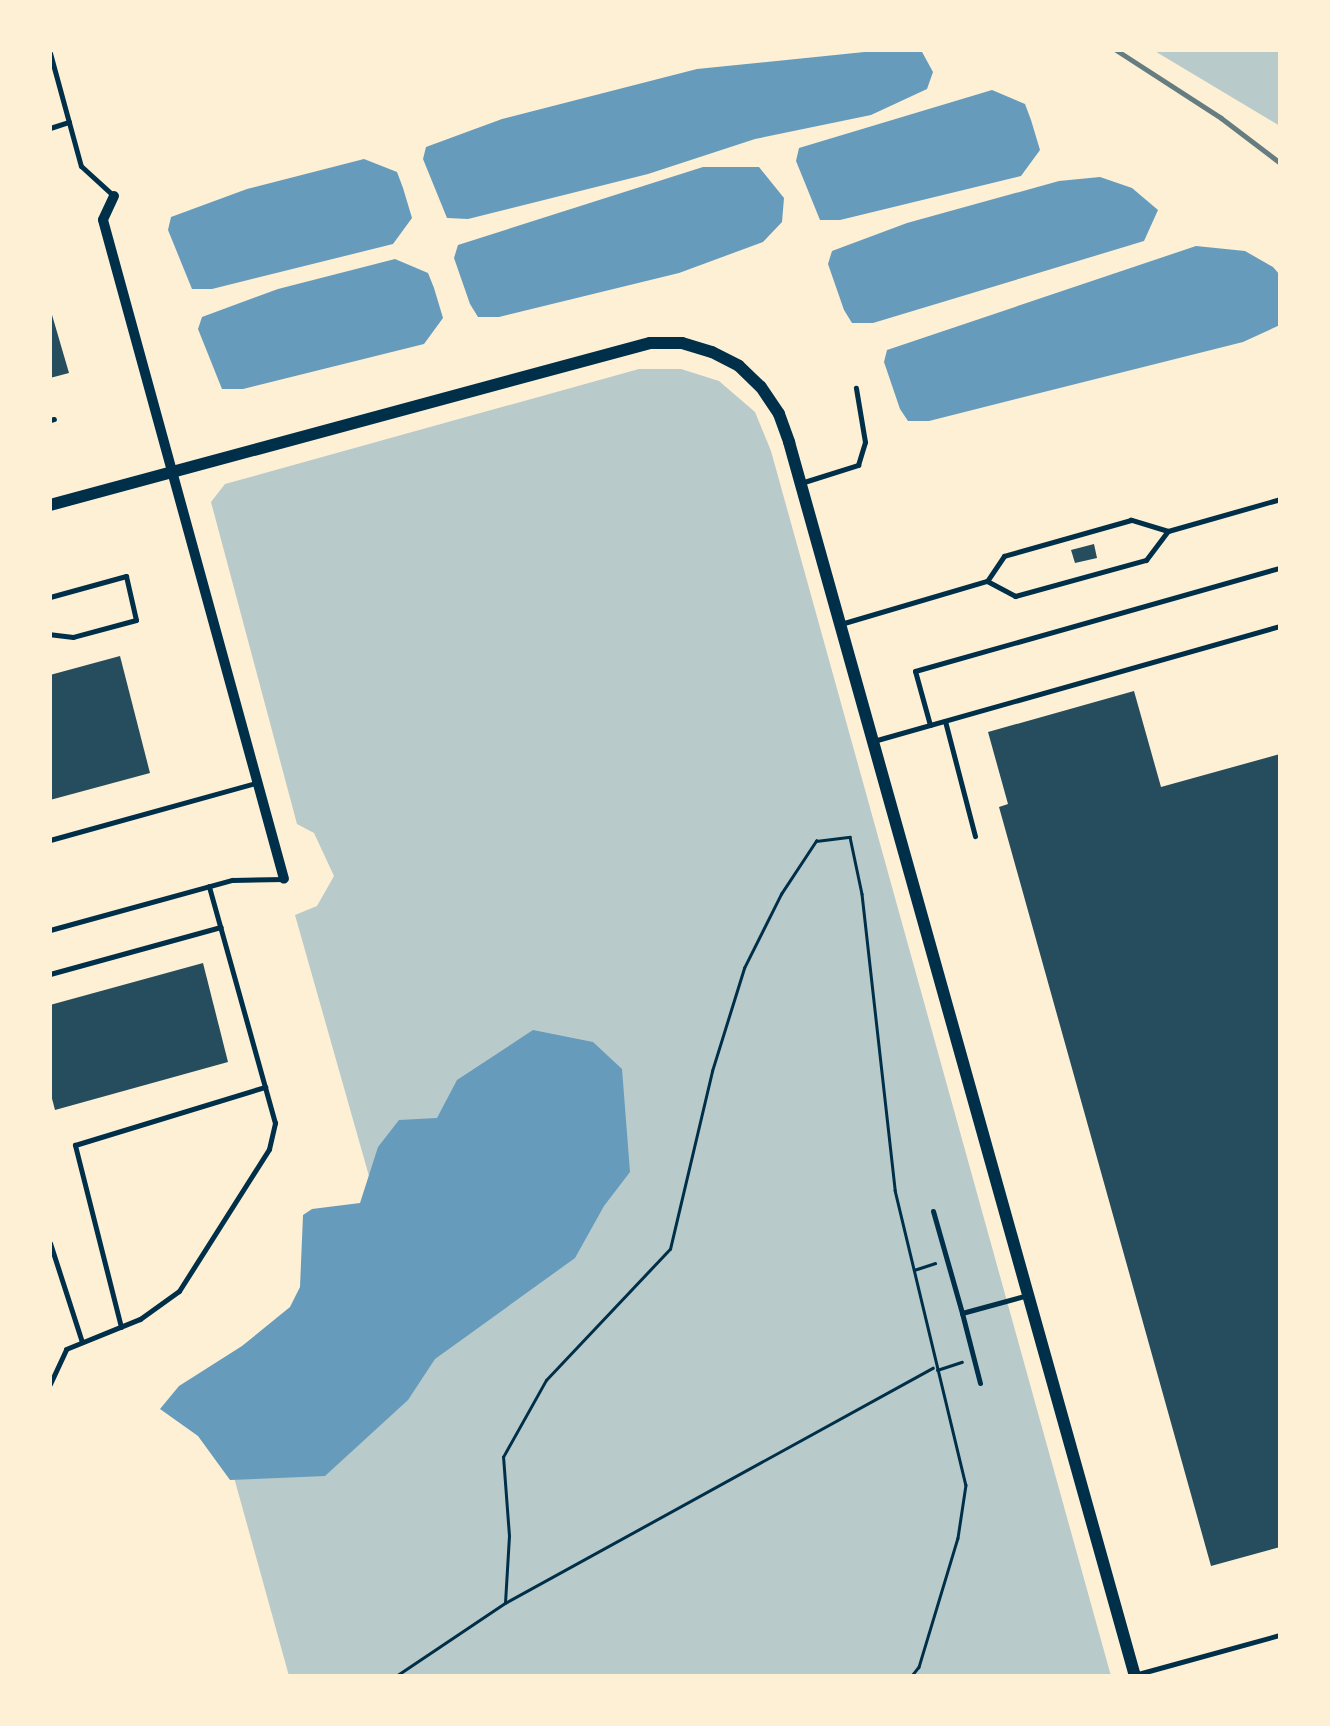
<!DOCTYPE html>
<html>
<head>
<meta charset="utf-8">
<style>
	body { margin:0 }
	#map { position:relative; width:1330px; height:1726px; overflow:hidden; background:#fdf0d5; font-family:Figtree,sans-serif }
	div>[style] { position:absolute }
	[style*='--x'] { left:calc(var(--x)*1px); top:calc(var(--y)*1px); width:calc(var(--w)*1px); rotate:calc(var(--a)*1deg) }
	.green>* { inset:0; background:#b9caca }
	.water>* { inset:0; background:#669bbc }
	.building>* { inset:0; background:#264d5e }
	.path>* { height:2.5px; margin:-1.25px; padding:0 1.25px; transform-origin:1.25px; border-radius:1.25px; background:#003049 }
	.service>* { height:5px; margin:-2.5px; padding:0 2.5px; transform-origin:2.5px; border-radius:2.5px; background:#003049 }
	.minor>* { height:10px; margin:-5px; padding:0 5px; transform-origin:5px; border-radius:5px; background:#003049 }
	.tertiary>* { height:12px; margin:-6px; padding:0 6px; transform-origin:6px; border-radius:6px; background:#003049 }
	.rail>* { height:5px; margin:-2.5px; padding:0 2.5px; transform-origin:2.5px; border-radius:2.5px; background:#657d81 }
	span { translate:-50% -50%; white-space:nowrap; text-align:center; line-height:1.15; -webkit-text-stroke:8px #fdf0d5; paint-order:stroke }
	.frame { position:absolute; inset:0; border:52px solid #fdf0d5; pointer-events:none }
</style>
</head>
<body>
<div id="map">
	<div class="green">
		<i style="clip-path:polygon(1153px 50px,1280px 50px,1280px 126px)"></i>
		<i style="clip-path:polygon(639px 369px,681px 369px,719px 381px,755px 412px,771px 451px,1111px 1676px,289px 1676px,217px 1416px,420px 1356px,295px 915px,317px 906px,334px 876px,314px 833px,297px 824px,211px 502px,225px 484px)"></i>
	</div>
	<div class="water">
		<i style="clip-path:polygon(884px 50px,921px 50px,933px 72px,927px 89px,871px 115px,755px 139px,648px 174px,468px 219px,447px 218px,423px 159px,426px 147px,502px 119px,697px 69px)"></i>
		<i style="clip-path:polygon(992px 90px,1025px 104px,1031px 120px,1040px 150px,1021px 176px,840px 220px,820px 220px,796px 161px,799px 148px)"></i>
		<i style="clip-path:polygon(364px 159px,397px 172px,403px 188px,412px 218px,393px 244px,212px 289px,192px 289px,168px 230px,171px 217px,247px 189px)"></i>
		<i style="clip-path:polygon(703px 167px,759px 167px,784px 198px,782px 222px,763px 242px,679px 273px,499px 317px,478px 317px,470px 304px,454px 258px,458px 245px)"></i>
		<i style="clip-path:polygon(1100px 177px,1132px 188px,1158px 210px,1144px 241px,873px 323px,852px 323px,844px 310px,828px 264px,832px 251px,907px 223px,1059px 181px)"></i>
		<i style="clip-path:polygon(1196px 246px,1245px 251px,1273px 267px,1280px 275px,1280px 325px,1243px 342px,929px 421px,908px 421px,900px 409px,884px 362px,887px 350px)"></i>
		<i style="clip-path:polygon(395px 259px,428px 273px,434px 288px,443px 318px,424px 344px,243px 389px,222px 389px,198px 329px,202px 317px,278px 289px)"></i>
		<i style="clip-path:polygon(533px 1030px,593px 1042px,622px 1069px,630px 1172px,604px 1206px,575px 1258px,435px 1359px,408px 1400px,325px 1476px,230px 1480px,198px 1436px,160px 1409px,179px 1386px,242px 1346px,290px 1307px,300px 1287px,303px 1215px,312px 1209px,360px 1203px,378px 1147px,399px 1120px,437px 1118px,457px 1080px)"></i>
	</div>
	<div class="building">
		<i style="clip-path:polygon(50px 308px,69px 373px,50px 378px)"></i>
		<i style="clip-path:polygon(1094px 544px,1097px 558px,1075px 563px,1071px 550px)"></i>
		<i style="clip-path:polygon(120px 656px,150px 773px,50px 800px,50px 675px)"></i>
		<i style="clip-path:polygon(1134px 691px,1161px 787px,1280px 754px,1280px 1547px,1211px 1566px,999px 807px,1008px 804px,988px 732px)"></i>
		<i style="clip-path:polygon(203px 963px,228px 1062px,55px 1110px,50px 1091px,50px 1005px)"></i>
	</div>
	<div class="path">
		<i style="--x:914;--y:1270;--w:22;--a:-18"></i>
		<i style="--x:937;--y:1370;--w:26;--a:-18"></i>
		<i style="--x:505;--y:1603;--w:67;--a:-86.6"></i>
		<i style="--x:509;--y:1536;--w:79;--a:-94.3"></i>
		<i style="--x:503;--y:1457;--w:88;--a:-60.8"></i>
		<i style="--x:546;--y:1380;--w:180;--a:-46.6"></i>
		<i style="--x:670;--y:1249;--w:183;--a:-76.7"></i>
		<i style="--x:712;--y:1071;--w:108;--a:-72.7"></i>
		<i style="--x:744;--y:968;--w:83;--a:-63.4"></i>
		<i style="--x:781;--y:894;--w:64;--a:-56.6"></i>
		<i style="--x:816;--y:841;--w:34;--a:-7"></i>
		<i style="--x:850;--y:837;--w:58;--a:78.1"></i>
		<i style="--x:862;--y:894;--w:298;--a:83.6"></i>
		<i style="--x:895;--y:1190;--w:303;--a:76.5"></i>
		<i style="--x:966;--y:1485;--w:54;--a:98.6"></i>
		<i style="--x:958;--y:1538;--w:135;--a:106.8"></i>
		<i style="--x:919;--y:1667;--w:11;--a:128"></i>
		<i style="--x:396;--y:1676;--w:131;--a:-33.8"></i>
		<i style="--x:505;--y:1603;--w:488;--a:-28.8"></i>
	</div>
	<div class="service">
		<i style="--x:50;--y:53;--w:117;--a:74.7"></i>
		<i style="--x:81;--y:166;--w:45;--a:42.3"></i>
		<i style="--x:50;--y:128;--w:20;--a:-18"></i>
		<i style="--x:50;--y:420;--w:4;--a:-14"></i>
		<i style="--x:804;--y:482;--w:57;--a:-17.5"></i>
		<i style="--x:858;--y:465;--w:24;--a:-73"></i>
		<i style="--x:865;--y:442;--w:55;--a:-99.5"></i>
		<i style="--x:1168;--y:531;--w:116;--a:-15.9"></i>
		<i style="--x:50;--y:597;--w:79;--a:-15.4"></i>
		<i style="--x:126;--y:576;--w:45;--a:77.2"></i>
		<i style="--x:136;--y:620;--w:65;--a:164.9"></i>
		<i style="--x:73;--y:637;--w:23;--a:-173"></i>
		<i style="--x:844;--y:623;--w:149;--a:-16.4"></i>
		<i style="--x:987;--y:581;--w:32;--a:28"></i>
		<i style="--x:1015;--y:596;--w:136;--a:-15.4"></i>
		<i style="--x:1146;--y:560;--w:36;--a:-53"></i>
		<i style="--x:1168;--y:531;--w:39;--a:-163"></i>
		<i style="--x:1131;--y:520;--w:132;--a:164.2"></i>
		<i style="--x:1004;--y:556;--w:30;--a:124"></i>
		<i style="--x:945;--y:721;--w:119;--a:75.4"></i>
		<i style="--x:930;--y:725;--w:56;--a:-105.5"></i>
		<i style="--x:915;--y:671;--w:379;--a:-15.8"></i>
		<i style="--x:877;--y:740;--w:419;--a:-15.8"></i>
		<i style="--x:50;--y:840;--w:213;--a:-15.5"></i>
		<i style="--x:50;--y:930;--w:189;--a:-15.4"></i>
		<i style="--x:232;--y:880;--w:52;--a:-1.1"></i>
		<i style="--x:50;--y:974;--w:177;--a:-15.4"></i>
		<i style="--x:933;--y:1211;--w:106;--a:74.1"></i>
		<i style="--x:50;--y:1243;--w:104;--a:72.1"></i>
		<i style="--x:121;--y:1327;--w:188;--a:-104.2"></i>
		<i style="--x:75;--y:1145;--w:199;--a:-17"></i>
		<i style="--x:980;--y:1383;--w:72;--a:-104.4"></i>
		<i style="--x:962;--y:1313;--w:68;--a:-15.3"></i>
		<i style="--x:50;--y:1384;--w:38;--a:-65"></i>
		<i style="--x:66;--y:1349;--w:80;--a:-22.1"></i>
		<i style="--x:140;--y:1319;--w:48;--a:-35.7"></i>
		<i style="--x:179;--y:1291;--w:168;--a:-57.6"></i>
		<i style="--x:269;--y:1149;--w:27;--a:-77"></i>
		<i style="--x:275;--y:1123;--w:246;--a:-105.6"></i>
		<i style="--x:1138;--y:1674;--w:147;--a:-15.4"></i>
	</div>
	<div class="minor">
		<i style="--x:114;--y:196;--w:26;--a:115"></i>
		<i style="--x:103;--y:220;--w:683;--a:74.64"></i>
	</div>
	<div class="tertiary">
		<i style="--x:50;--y:505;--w:621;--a:-15.11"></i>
		<i style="--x:650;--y:343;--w:32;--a:0"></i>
		<i style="--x:682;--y:343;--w:31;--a:17"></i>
		<i style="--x:712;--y:352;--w:30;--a:27"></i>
		<i style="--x:739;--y:366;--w:30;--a:44"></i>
		<i style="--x:761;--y:387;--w:32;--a:56"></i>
		<i style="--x:779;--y:414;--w:30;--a:70"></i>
		<i style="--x:789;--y:442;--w:1282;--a:74.34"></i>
	</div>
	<div class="rail">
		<i style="--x:1116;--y:50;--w:125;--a:32.9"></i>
		<i style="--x:1221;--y:118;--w:74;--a:37.3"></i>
	</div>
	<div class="frame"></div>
</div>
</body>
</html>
